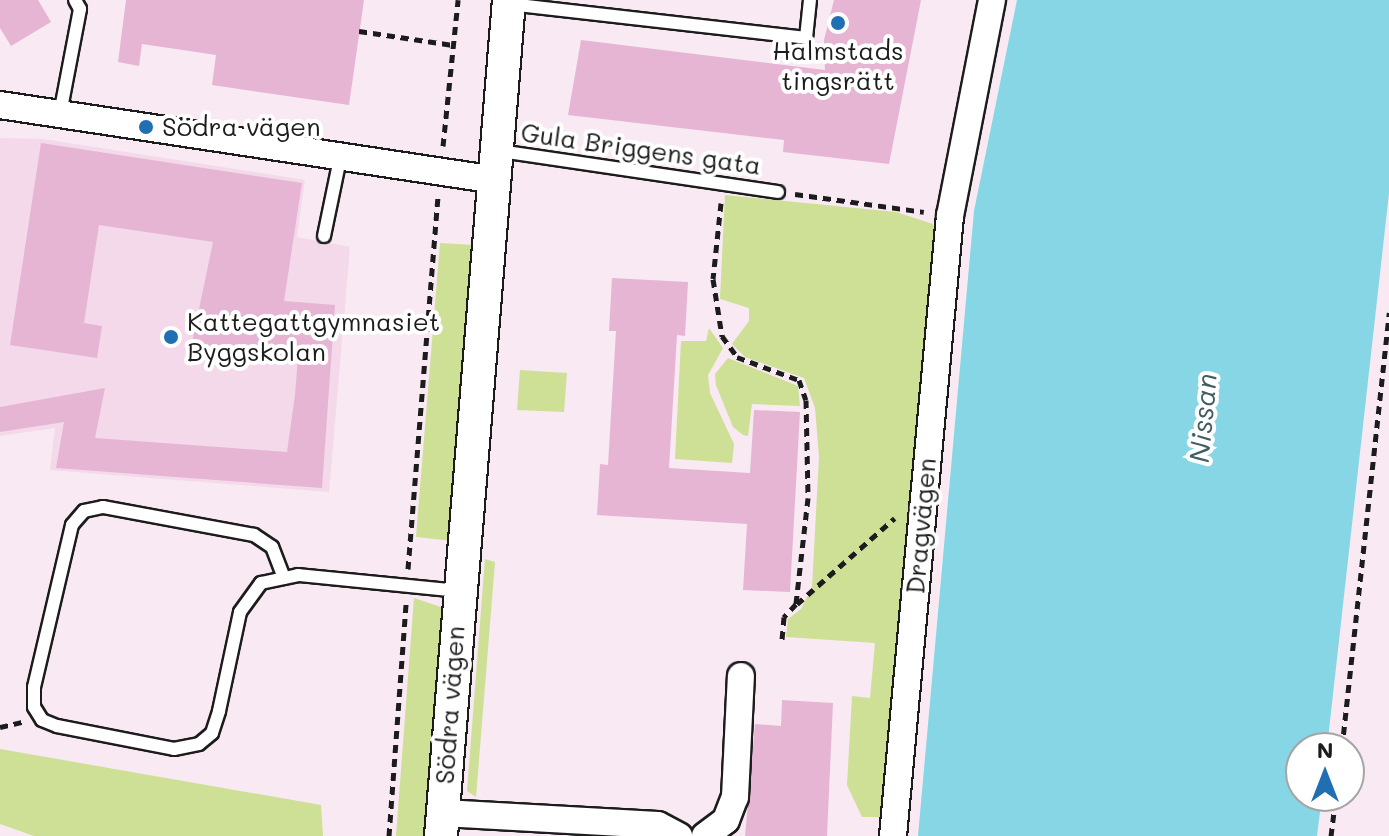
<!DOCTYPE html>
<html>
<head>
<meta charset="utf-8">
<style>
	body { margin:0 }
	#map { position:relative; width:1389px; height:836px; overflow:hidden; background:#f8e9f2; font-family:Mali,sans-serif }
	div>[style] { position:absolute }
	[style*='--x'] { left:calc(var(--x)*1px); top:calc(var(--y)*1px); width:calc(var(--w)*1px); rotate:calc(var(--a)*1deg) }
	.built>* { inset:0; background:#f3d9e9 }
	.green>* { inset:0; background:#cde095 }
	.water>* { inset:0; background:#87d6e5 }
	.building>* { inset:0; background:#e6b5d4 }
	.path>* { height:5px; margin-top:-2.5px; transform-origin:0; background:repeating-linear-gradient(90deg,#1c1c1c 0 8px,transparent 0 14px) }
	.roads { filter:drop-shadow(2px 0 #1c1c1c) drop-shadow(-2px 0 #1c1c1c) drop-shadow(0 2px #1c1c1c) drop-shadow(0 -2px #1c1c1c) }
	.service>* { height:12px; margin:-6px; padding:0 6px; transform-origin:6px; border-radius:6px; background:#fff }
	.minor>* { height:26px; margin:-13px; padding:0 13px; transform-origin:13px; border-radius:13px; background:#fff }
	.tertiary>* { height:32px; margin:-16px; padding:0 16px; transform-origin:16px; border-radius:16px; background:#fff }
	.dots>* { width:22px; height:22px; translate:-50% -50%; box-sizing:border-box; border:4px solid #fff; border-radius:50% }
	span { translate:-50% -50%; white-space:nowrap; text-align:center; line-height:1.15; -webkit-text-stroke:8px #fff; paint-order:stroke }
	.poi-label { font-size:26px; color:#1c1c1c }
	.left { translate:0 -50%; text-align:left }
	.street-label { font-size:26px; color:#1c1c1c }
	.water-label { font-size:28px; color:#415d62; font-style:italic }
	.north { position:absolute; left:1285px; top:732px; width:80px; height:80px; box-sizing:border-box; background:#fff; border:2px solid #a4a4a4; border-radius:50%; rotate:0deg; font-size:22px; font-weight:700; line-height:32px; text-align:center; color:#1c1c1c }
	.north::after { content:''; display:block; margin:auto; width:28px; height:36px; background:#1f6fb2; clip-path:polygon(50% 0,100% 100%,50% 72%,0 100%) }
</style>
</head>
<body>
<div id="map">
	<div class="built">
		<i style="clip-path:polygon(0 138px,43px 139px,305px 180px,297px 237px,350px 247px,329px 492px,50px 470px,55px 428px,0 436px)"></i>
	</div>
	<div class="green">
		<i style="clip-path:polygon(725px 195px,896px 212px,933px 224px,938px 241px,891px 817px,862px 817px,847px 785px,852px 696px,870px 698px,875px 643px,786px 637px,788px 619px,801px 609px,812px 587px,819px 457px,815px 408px,804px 378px,745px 357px,732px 344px,749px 321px,749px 308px,720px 299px)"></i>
		<i style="clip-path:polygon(440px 243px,474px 245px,453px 541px,416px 537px)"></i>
		<i style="clip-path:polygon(709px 328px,723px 348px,708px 375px,710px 393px,734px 444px,732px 463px,675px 459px,681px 341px,706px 341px)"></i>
		<i style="clip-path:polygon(728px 358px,798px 386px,800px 406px,752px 404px,748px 436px,743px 435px,733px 427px,716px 385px,715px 374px)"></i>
		<i style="clip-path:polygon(520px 370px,567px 373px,564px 412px,517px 410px)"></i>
		<i style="clip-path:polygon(485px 559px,495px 562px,476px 797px,467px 791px)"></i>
		<i style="clip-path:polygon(414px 598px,444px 608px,429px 836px,396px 836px)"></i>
		<i style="clip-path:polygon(0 749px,321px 805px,323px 836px,34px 836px,0 824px)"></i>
	</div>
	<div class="water">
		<i style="clip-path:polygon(1017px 0,1389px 0,1389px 193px,1327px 748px,1301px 748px,1301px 796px,1322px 796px,1317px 836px,918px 836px,974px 211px)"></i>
	</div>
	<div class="building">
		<i style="clip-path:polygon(0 0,38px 0,51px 22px,11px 46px,0 28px)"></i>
		<i style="clip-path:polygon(126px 0,364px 0,349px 105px,212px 85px,216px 55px,142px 44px,139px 66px,118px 62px)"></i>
		<i style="clip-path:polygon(834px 0,921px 0,889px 164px,783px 152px,784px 140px,568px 115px,581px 40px,825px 70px,824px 40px)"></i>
		<i style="clip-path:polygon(41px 143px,302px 183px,284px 301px,335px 305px,322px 488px,56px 468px,64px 422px,0 432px,0 407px,105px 388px,95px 438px,287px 452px,295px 395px,298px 357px,257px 353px,256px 363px,190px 352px,213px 242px,99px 225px,84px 323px,102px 326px,97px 358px,10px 345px)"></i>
		<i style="clip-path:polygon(612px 278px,688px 282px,685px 336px,677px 335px,669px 468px,750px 473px,754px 410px,800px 412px,790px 592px,743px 590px,747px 524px,597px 515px,600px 464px,608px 465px,616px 331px,609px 331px)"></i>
		<i style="clip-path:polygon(782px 700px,833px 703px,827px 836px,745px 836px,755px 724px,781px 726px)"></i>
	</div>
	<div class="path">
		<i style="--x:359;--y:31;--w:95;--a:8.5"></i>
		<i style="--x:443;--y:146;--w:147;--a:-84.1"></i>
		<i style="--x:795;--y:194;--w:130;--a:7.9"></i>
		<i style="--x:721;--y:203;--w:76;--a:96"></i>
		<i style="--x:713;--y:279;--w:58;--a:81"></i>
		<i style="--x:722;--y:336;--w:26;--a:54"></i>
		<i style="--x:737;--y:357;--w:66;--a:20.4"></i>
		<i style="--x:799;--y:380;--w:21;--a:71"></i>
		<i style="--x:806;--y:400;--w:98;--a:88.8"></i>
		<i style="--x:808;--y:498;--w:107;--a:96.5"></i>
		<i style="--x:796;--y:604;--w:18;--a:133"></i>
		<i style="--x:784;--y:617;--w:25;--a:95"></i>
		<i style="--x:408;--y:569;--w:374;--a:-85.4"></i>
		<i style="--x:797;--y:604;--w:130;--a:-41.3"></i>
		<i style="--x:0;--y:727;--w:23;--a:-13"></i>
		<i style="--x:1342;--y:748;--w:438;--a:-83.8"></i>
		<i style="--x:389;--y:836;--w:234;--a:-85.8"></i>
		<i style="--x:1331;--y:836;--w:40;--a:-82.9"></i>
	</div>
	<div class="roads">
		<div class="service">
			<i style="--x:509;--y:4;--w:299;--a:6.5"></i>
			<i style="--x:806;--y:38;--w:38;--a:-84"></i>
			<i style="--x:60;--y:114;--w:107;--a:-79.2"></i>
			<i style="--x:80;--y:9;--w:10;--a:-119"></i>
			<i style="--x:500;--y:151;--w:281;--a:8.4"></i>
			<i style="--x:324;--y:236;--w:79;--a:-78.3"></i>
			<i style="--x:284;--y:578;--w:33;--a:-111"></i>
			<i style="--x:272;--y:547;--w:22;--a:-146"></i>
			<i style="--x:254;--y:535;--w:154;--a:-169.5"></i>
			<i style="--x:103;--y:507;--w:19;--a:168"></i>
			<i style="--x:84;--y:511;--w:18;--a:131"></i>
			<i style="--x:72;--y:525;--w:166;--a:103.2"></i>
			<i style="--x:34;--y:687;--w:20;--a:90"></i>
			<i style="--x:34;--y:707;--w:15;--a:58"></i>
			<i style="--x:42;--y:720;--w:16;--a:22"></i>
			<i style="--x:57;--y:726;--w:119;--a:11.1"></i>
			<i style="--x:174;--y:749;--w:25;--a:-11"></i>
			<i style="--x:199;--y:744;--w:17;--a:-40"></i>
			<i style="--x:212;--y:733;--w:23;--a:-72"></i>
			<i style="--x:219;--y:711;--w:101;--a:-78"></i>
			<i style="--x:240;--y:612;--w:36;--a:-54"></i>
			<i style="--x:261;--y:583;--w:38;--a:-12"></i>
			<i style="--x:298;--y:575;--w:161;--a:5.7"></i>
		</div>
		<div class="minor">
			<i style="--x:0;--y:105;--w:500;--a:8.6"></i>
			<i style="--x:443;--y:813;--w:215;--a:3.2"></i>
			<i style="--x:658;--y:825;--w:24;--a:28"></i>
			<i style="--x:705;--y:836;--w:26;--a:-37"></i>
			<i style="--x:726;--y:820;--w:25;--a:-69"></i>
			<i style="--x:735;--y:797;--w:121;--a:-87.2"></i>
			<i style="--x:893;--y:836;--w:623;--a:-84.75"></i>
			<i style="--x:950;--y:216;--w:220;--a:-79"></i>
		</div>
		<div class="tertiary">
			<i style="--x:441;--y:836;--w:839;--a:-85.35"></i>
		</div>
	</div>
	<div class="dots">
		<i style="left:838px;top:23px;background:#1f6fb2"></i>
		<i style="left:146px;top:127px;background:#1f6fb2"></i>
		<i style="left:171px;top:337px;background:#1f6fb2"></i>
	</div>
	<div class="poi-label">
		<span style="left:838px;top:66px">Halmstads<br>tingsrätt</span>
		<span class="left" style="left:162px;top:127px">Södra vägen</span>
		<span class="left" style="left:187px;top:337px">Kattegattgymnasiet<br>Byggskolan</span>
	</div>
	<div class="street-label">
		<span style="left:641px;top:149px;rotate:8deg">Gula Briggens gata</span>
		<span style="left:921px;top:526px;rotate:-85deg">Dragvägen</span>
		<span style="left:450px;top:705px;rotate:-86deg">Södra vägen</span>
	</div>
	<div class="water-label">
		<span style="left:1202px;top:418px;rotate:-85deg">Nissan</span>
	</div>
	<div class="north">N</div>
</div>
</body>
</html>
